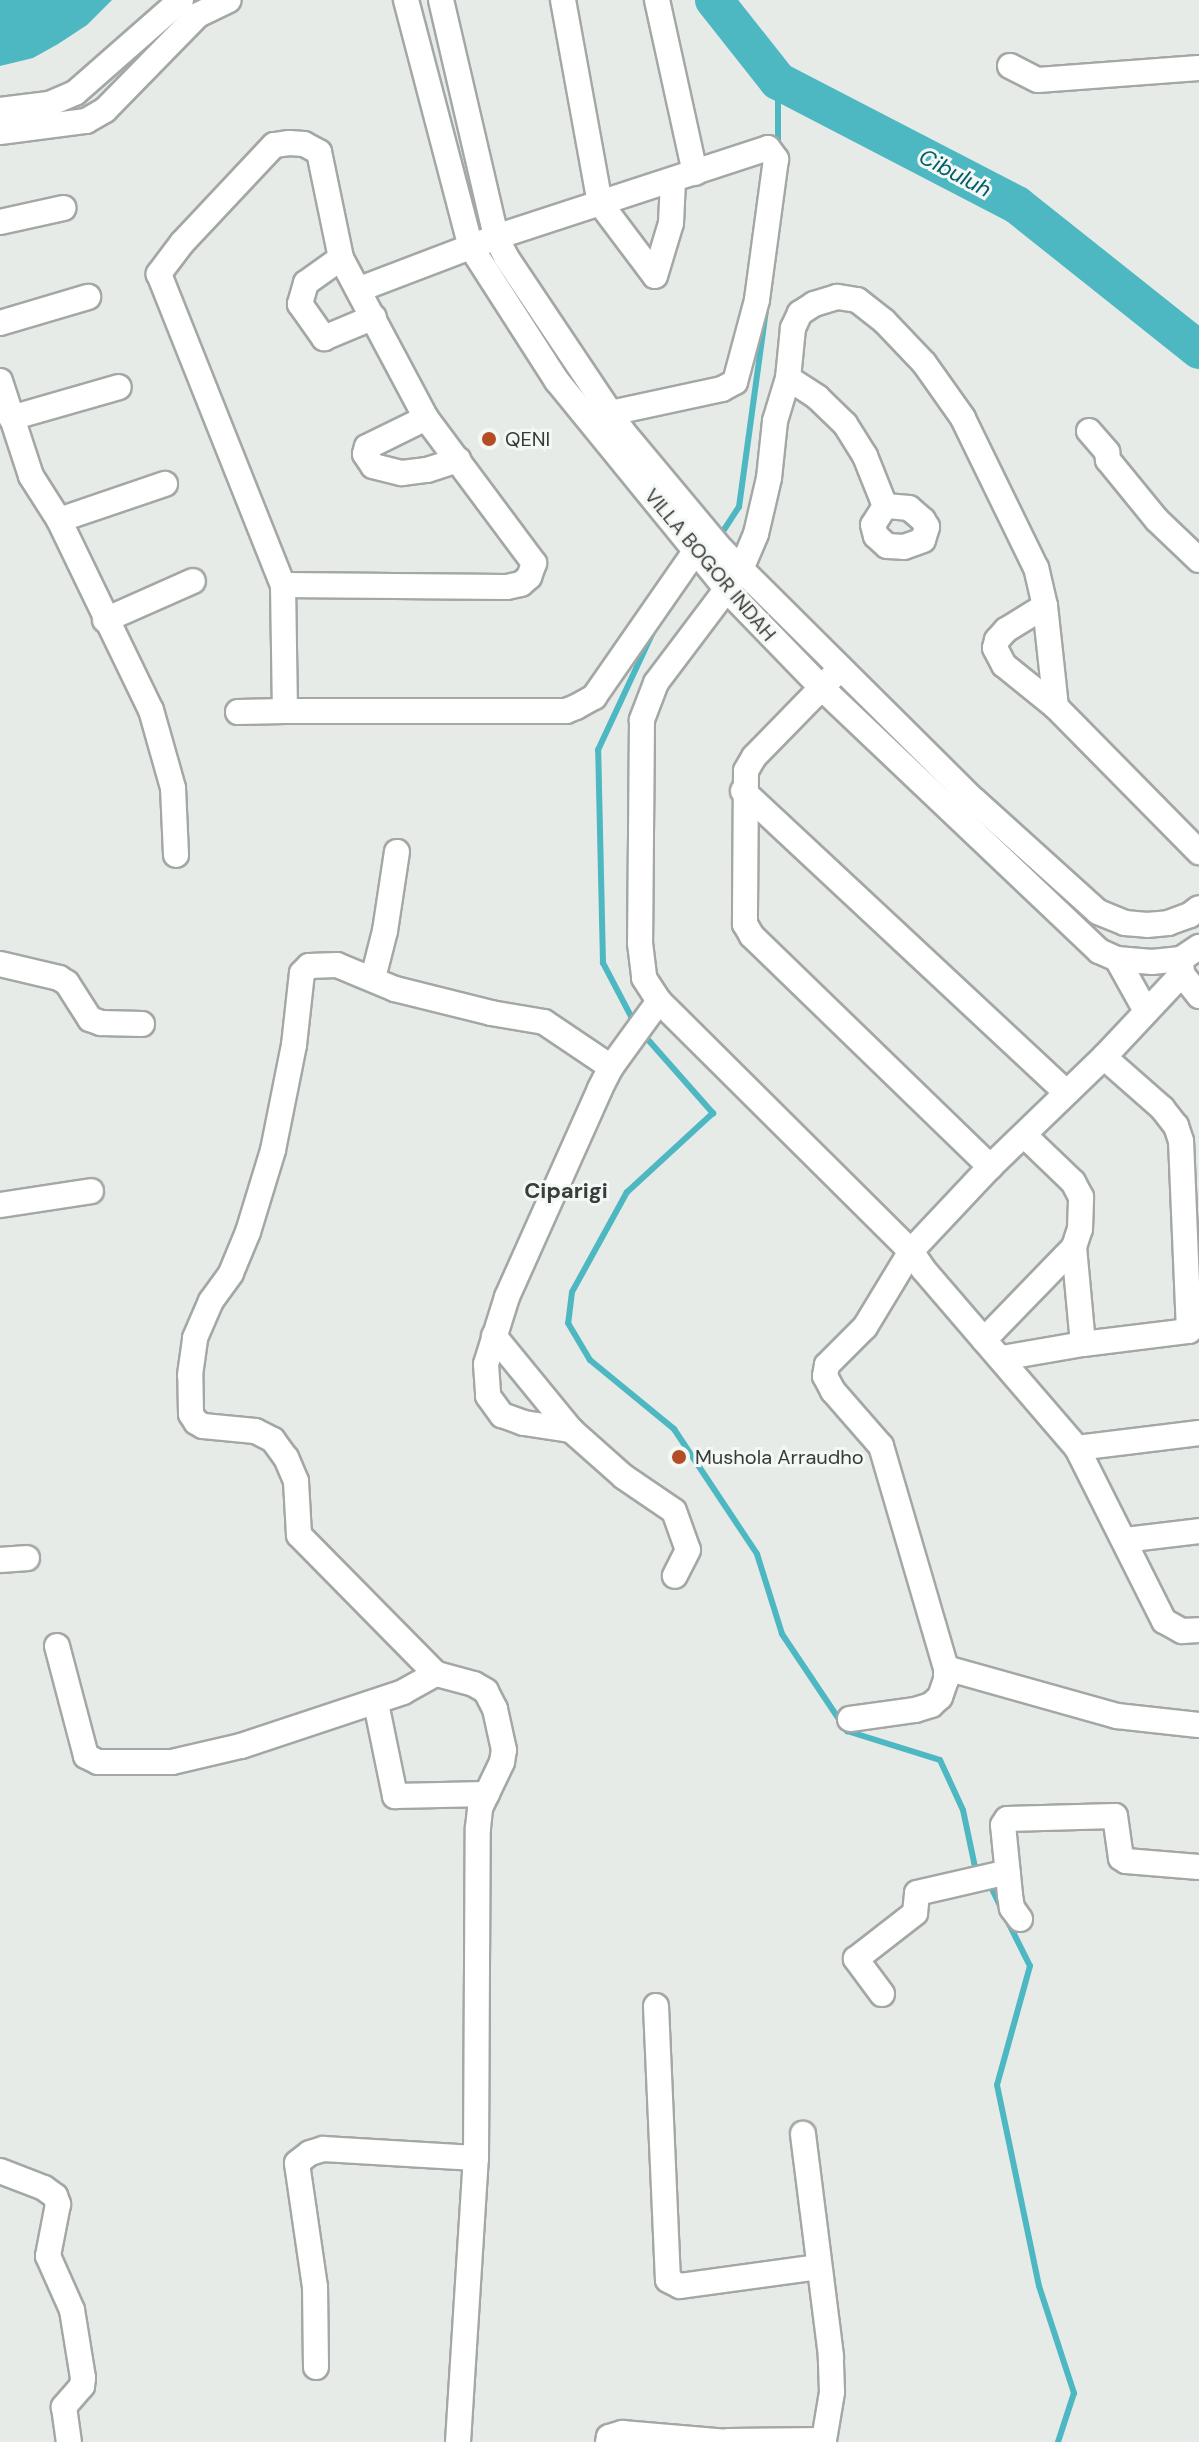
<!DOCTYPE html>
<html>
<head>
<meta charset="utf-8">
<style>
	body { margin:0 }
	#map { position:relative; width:1199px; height:2442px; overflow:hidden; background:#e6ebe8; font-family:"DM Sans",sans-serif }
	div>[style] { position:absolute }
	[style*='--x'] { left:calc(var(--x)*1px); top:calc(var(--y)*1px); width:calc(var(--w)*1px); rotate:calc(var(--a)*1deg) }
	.water>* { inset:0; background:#4db7c2 }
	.stream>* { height:6px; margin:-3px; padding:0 3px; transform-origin:3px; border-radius:3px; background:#4db7c2 }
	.river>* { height:38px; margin:-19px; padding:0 19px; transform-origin:19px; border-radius:19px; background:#4db7c2 }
	.roads { filter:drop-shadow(2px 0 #a3a8a5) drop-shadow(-2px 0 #a3a8a5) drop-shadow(0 2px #a3a8a5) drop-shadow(0 -2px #a3a8a5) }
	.minor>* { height:24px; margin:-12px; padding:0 12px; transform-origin:12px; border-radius:12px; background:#fff }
	.dots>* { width:22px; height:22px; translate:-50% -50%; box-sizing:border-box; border:4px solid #f3f8f5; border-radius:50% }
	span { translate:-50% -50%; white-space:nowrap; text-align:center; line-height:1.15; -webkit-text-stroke:6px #f3f8f5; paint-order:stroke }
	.poi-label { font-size:20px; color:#383a38 }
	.left { translate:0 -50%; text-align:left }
	.street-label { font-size:20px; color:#383a38 }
	.water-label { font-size:22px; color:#006068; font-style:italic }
	.neighbourhood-label { font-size:22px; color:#393d3b; font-weight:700 }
</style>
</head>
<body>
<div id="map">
	<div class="water">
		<i style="clip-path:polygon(0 0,112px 0,87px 25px,58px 44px,33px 58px,0 66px)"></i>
	</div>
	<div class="stream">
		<i style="--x:778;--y:148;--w:67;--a:-90"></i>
		<i style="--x:718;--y:539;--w:38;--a:-57"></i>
		<i style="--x:739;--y:507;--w:199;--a:-82.2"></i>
		<i style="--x:634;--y:1022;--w:67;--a:-117.7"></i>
		<i style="--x:603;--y:963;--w:213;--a:-91.3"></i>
		<i style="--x:598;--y:750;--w:128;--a:-65"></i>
		<i style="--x:643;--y:1034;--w:106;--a:48.5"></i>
		<i style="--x:713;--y:1113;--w:117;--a:137.4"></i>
		<i style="--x:627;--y:1192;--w:114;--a:118.8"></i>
		<i style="--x:572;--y:1292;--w:31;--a:97"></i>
		<i style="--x:568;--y:1323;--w:43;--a:59.3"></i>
		<i style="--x:590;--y:1360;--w:109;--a:39.4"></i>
		<i style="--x:674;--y:1429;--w:150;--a:56.4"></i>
		<i style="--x:757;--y:1554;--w:84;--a:72.6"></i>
		<i style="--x:782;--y:1634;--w:117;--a:56.2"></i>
		<i style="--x:847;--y:1731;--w:97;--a:17.3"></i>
		<i style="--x:940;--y:1760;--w:55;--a:65.3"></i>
		<i style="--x:963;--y:1810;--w:58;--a:78.1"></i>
		<i style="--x:989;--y:1883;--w:30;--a:64"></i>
		<i style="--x:1007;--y:1920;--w:51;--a:63.4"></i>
		<i style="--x:1030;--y:1966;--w:123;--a:105.5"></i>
		<i style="--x:997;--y:2085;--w:205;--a:78.2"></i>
		<i style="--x:1039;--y:2286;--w:113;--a:71.9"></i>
		<i style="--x:1074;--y:2393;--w:52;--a:108.1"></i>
	</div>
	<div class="river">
		<i style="--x:714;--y:0;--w:103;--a:51.7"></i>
		<i style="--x:778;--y:81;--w:269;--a:27.4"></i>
		<i style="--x:1017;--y:205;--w:233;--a:38.5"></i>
	</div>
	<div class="roads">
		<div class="minor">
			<i style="--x:406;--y:0;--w:255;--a:75.3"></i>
			<i style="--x:471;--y:247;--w:159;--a:57.3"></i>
			<i style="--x:557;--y:381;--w:271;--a:50.8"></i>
			<i style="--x:728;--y:591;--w:135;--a:45.9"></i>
			<i style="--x:822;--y:688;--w:382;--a:43.5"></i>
			<i style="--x:1099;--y:951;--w:20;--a:24"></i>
			<i style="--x:1117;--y:959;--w:35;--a:5"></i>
			<i style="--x:1152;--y:962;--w:29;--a:-6"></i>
			<i style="--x:1181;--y:959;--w:22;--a:-34"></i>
			<i style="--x:441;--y:0;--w:243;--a:76.9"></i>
			<i style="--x:496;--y:237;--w:22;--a:63"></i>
			<i style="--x:506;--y:257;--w:212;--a:56.2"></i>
			<i style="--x:624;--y:433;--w:153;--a:50.1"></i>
			<i style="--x:722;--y:550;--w:355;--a:44.8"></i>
			<i style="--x:974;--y:800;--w:167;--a:42.1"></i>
			<i style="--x:1098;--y:912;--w:29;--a:22"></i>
			<i style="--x:1125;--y:923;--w:22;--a:5"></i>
			<i style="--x:1147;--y:925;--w:21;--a:-5"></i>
			<i style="--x:1168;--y:923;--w:23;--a:-20"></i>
			<i style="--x:1190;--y:915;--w:11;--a:-38"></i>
			<i style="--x:563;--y:0;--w:206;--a:79.7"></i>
			<i style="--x:600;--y:203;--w:91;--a:53"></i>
			<i style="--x:655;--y:276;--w:55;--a:-73.2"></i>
			<i style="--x:671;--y:223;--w:43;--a:-87.3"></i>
			<i style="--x:657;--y:0;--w:177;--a:77.6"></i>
			<i style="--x:1010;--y:66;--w:31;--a:27"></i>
			<i style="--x:1038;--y:80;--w:161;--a:-4.3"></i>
			<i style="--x:0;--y:110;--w:49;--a:-7"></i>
			<i style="--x:49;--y:104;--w:28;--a:-23"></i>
			<i style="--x:75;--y:93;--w:141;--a:-41.3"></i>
			<i style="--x:0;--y:132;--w:87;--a:-7.3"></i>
			<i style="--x:86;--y:121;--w:22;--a:-30"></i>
			<i style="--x:105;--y:110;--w:133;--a:-45.6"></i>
			<i style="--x:198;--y:15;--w:34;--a:-26"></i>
			<i style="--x:0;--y:222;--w:65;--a:-12.5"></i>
			<i style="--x:341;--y:258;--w:43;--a:144.5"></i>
			<i style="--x:306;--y:283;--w:22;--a:106"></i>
			<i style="--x:300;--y:304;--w:42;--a:54.8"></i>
			<i style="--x:324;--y:338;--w:54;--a:-22.8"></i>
			<i style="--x:360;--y:289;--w:146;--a:-20.9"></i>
			<i style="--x:496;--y:237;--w:286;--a:-18.1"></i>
			<i style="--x:768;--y:148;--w:14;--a:54"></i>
			<i style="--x:776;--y:159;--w:142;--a:97.7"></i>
			<i style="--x:757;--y:300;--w:85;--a:105"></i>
			<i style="--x:735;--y:382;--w:15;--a:152"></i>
			<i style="--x:722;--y:389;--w:114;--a:167.8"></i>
			<i style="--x:0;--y:323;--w:92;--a:-16.5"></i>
			<i style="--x:788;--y:378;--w:35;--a:33"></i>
			<i style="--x:817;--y:397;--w:39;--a:44"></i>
			<i style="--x:845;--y:424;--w:38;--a:58"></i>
			<i style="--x:865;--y:456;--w:54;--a:68.2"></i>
			<i style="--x:885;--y:506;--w:22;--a:122"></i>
			<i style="--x:873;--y:525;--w:11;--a:75"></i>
			<i style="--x:876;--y:536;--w:15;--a:42"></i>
			<i style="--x:887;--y:546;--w:17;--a:3"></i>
			<i style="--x:904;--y:547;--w:20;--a:-20"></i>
			<i style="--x:923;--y:540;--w:14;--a:-73"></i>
			<i style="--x:927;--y:527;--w:8;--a:-120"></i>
			<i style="--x:923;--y:520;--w:18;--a:-139"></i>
			<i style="--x:909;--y:508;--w:24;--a:-175"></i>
			<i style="--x:0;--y:381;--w:100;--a:71.9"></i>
			<i style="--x:31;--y:476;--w:52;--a:57.5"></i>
			<i style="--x:59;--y:520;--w:211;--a:64.2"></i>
			<i style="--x:151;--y:710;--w:81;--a:74.2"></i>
			<i style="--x:173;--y:788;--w:67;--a:87.4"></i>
			<i style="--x:11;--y:418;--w:112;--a:-16"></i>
			<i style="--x:426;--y:418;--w:66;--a:153.8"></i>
			<i style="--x:367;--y:447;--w:7;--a:106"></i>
			<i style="--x:365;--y:454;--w:14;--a:56"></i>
			<i style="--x:373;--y:466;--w:30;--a:14"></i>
			<i style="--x:402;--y:473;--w:25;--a:-7"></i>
			<i style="--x:427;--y:470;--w:33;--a:-18"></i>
			<i style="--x:1089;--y:431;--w:28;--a:49"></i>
			<i style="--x:1107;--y:452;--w:8;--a:83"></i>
			<i style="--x:1108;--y:460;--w:77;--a:50.8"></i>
			<i style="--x:1157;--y:520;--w:58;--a:43.6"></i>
			<i style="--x:59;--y:520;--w:112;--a:-18.8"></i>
			<i style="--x:283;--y:585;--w:224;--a:0.5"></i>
			<i style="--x:507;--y:587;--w:14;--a:-12"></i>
			<i style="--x:521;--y:584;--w:11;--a:-41"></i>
			<i style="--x:529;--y:577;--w:15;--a:-70"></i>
			<i style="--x:534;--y:563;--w:181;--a:-126.7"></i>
			<i style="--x:426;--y:418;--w:181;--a:-118"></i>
			<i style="--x:341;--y:258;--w:108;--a:-101.7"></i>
			<i style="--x:319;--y:152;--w:17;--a:-152"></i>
			<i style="--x:304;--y:144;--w:15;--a:-176"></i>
			<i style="--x:289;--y:143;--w:15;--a:172"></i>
			<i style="--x:274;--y:145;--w:134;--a:133.2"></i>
			<i style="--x:182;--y:243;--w:39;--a:127"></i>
			<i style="--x:159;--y:274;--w:335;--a:68.3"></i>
			<i style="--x:283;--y:585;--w:126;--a:89.1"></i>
			<i style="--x:285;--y:711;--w:281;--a:0"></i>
			<i style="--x:566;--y:711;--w:11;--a:-22"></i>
			<i style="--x:576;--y:707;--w:21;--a:-29"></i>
			<i style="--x:594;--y:697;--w:179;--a:-55.2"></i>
			<i style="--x:1045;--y:606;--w:46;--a:148.4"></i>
			<i style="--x:1006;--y:630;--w:13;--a:132"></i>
			<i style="--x:997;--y:640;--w:8;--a:104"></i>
			<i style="--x:995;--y:648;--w:19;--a:62"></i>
			<i style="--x:1004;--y:665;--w:67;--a:38.9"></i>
			<i style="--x:1056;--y:707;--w:204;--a:45.4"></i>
			<i style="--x:105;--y:620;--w:96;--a:-23.9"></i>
			<i style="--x:833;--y:676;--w:113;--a:134.3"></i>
			<i style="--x:754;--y:757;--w:16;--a:120"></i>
			<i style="--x:746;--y:771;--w:153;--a:90.4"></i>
			<i style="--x:745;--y:924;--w:14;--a:60"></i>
			<i style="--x:752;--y:936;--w:332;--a:44.1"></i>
			<i style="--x:1056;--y:707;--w:102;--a:-96.2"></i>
			<i style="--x:1045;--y:606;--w:39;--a:-103"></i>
			<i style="--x:1036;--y:568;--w:167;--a:-116"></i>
			<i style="--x:963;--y:418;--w:67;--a:-125.3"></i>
			<i style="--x:924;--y:363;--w:58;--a:-133.6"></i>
			<i style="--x:884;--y:321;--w:34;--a:-142"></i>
			<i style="--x:857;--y:300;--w:20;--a:-171"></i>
			<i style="--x:837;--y:297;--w:24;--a:163"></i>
			<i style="--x:814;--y:304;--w:17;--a:147"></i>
			<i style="--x:800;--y:313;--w:17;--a:115"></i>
			<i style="--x:793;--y:328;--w:50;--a:95.7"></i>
			<i style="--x:788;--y:378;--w:45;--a:106.8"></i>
			<i style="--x:775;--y:421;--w:57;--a:96"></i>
			<i style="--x:769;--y:478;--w:57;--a:103.1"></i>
			<i style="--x:756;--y:534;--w:39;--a:113"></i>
			<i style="--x:741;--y:570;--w:141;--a:127"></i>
			<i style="--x:656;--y:683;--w:40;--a:111"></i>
			<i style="--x:642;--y:720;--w:223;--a:90.5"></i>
			<i style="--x:640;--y:943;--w:35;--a:83"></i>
			<i style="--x:644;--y:978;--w:27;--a:57"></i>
			<i style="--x:659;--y:1001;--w:355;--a:44.8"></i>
			<i style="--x:911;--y:1251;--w:115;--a:-46.8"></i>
			<i style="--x:990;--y:1167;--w:158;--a:-44"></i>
			<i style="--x:1104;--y:1057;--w:114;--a:-46.8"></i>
			<i style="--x:1182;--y:974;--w:15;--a:-94"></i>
			<i style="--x:238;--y:712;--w:47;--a:-1.2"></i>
			<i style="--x:743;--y:791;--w:442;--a:43"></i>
			<i style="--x:1117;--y:959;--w:60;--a:60.9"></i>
			<i style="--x:0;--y:964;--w:61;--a:13.3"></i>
			<i style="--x:59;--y:978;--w:9;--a:32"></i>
			<i style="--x:67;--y:983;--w:43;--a:57.4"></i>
			<i style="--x:90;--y:1019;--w:12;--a:20"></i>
			<i style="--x:101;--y:1023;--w:41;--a:1.4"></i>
			<i style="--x:1182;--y:974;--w:28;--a:52"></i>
			<i style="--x:373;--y:978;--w:49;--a:-75.7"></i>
			<i style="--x:385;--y:931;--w:80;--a:-81.4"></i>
			<i style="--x:659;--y:1001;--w:82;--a:126"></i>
			<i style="--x:611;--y:1067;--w:25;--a:117"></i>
			<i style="--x:600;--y:1089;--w:228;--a:114.1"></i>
			<i style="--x:507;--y:1297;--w:70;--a:107.4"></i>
			<i style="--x:486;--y:1364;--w:32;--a:86"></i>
			<i style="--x:488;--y:1396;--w:24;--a:54"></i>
			<i style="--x:502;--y:1415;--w:23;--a:20"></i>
			<i style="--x:524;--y:1423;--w:48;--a:8.5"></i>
			<i style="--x:571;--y:1430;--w:71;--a:41.6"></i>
			<i style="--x:624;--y:1477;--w:60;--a:34.2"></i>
			<i style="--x:674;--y:1511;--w:41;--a:70.3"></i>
			<i style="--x:688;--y:1550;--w:29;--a:117"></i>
			<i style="--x:0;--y:1205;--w:92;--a:-8.7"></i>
			<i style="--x:1074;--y:1247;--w:97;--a:84.7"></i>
			<i style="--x:494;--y:1336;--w:122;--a:50.7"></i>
			<i style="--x:984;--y:1340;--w:129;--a:-45.9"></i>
			<i style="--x:1074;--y:1247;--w:19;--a:-72"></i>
			<i style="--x:1080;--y:1229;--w:32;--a:-88"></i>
			<i style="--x:1081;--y:1197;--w:17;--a:-118"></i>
			<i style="--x:1073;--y:1182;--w:68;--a:-136.2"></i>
			<i style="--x:1002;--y:1358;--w:82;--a:-9.8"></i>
			<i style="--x:1083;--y:1344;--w:107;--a:-7"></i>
			<i style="--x:1189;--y:1331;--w:190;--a:-92.4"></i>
			<i style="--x:1181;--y:1141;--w:16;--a:-108"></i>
			<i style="--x:1176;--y:1126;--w:23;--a:-128"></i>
			<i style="--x:1162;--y:1108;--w:77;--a:-138.7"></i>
			<i style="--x:1077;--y:1448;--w:123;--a:-7"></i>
			<i style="--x:1125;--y:1540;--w:75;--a:-6.9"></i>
			<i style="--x:0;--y:1560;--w:27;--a:-4"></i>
			<i style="--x:57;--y:1646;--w:114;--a:75.2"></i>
			<i style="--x:86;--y:1756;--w:13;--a:27"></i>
			<i style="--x:98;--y:1762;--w:74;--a:0"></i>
			<i style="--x:172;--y:1762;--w:71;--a:-13.1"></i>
			<i style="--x:241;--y:1746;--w:171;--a:-18.4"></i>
			<i style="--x:403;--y:1692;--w:38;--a:-29"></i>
			<i style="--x:946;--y:1668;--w:178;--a:15.7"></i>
			<i style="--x:1117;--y:1716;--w:82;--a:6.3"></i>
			<i style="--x:378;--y:1713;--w:85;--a:78.4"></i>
			<i style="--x:395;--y:1796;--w:92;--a:-1.2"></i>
			<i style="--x:850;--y:1719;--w:66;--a:-7.9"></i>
			<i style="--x:915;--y:1710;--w:17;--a:-17"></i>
			<i style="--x:931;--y:1705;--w:12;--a:-42"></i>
			<i style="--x:940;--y:1697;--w:18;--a:-71"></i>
			<i style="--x:946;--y:1680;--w:12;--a:-90"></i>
			<i style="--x:946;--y:1668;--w:231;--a:-106.3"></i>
			<i style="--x:881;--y:1446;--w:73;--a:-131.1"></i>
			<i style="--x:833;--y:1391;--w:17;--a:-118"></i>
			<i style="--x:825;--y:1376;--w:11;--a:-80"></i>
			<i style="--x:827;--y:1365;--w:54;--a:-45"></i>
			<i style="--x:865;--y:1327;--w:89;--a:-58.8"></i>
			<i style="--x:911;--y:1251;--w:22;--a:56"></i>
			<i style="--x:923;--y:1269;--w:236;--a:49.3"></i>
			<i style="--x:1077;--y:1448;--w:194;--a:63.3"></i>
			<i style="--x:1164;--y:1621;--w:21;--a:29"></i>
			<i style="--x:1182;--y:1631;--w:17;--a:-3"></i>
			<i style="--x:1020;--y:1919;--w:14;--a:-126"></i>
			<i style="--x:1012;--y:1908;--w:13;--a:-99"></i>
			<i style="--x:1010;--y:1895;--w:70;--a:-95.7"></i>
			<i style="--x:1003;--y:1825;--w:7;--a:-56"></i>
			<i style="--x:1007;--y:1819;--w:108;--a:-1.6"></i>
			<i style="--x:1115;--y:1816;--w:42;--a:81.9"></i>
			<i style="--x:1121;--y:1858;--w:6;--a:31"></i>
			<i style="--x:1126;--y:1861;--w:73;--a:4.7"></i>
			<i style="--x:882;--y:1994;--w:44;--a:-126.6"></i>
			<i style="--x:856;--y:1959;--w:75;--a:-37.9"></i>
			<i style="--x:915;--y:1913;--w:20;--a:-84"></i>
			<i style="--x:917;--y:1893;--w:93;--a:-13"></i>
			<i style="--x:656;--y:2006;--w:274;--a:87.5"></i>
			<i style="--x:668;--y:2280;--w:13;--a:27"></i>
			<i style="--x:680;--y:2286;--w:139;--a:-7.8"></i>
			<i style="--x:0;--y:2171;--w:47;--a:21.1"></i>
			<i style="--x:44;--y:2188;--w:14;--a:36"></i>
			<i style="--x:55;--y:2196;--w:9;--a:69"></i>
			<i style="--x:58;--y:2204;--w:53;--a:100.9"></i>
			<i style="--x:48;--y:2256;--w:59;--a:66"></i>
			<i style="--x:72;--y:2310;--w:69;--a:80.8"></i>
			<i style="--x:83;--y:2378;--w:8;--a:97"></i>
			<i style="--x:82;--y:2386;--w:28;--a:131"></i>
			<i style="--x:64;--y:2407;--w:35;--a:82"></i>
			<i style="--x:316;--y:2367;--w:80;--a:-90.7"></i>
			<i style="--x:315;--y:2287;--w:125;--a:-98.3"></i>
			<i style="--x:297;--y:2163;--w:16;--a:-38"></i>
			<i style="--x:310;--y:2153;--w:14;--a:-17"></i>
			<i style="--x:323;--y:2149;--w:153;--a:3.4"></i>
			<i style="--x:728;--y:2441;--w:96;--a:-0.6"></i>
			<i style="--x:824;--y:2440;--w:49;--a:-80.5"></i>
			<i style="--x:832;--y:2392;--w:36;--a:-92"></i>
			<i style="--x:831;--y:2356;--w:224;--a:-97.2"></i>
			<i style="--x:458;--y:2442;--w:285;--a:-86.4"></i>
			<i style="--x:476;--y:2158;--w:330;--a:-89.7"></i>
			<i style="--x:478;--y:1828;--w:20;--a:-84"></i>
			<i style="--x:480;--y:1808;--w:51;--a:-64.4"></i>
			<i style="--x:502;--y:1762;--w:12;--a:-81"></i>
			<i style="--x:504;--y:1750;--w:42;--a:-102.4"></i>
			<i style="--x:495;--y:1709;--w:20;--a:-117"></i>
			<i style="--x:486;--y:1691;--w:14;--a:-150"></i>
			<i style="--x:474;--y:1684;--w:39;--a:-165"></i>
			<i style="--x:436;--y:1674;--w:195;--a:-134.6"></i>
			<i style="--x:299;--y:1535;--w:54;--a:-93.2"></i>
			<i style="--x:296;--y:1481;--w:25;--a:-113"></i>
			<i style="--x:286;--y:1458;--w:22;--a:-126"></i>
			<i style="--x:273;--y:1440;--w:20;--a:-153"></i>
			<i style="--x:255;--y:1431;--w:52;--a:-174.5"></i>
			<i style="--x:203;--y:1426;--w:8;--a:-150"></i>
			<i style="--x:196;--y:1422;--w:9;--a:-122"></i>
			<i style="--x:191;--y:1414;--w:39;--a:-91"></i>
			<i style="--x:190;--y:1375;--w:37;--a:-82"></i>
			<i style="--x:195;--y:1338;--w:40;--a:-66.6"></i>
			<i style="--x:211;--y:1301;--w:34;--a:-54"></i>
			<i style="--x:231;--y:1273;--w:44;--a:-67.5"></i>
			<i style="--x:248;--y:1232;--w:86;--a:-73"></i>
			<i style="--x:273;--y:1150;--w:107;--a:-78.7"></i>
			<i style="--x:294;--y:1045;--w:72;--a:-83.7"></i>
			<i style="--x:302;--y:973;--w:10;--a:-45"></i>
			<i style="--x:309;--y:966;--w:28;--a:-2"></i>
			<i style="--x:337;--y:965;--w:63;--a:22.5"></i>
			<i style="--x:395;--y:989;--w:99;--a:14"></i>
			<i style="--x:491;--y:1013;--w:54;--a:9.6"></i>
			<i style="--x:544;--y:1022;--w:81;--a:33.9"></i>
			<i style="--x:608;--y:2442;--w:5;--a:-79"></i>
			<i style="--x:609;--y:2437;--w:14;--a:-17"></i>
			<i style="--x:622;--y:2433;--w:106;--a:4.9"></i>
		</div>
	</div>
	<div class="dots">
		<i style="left:489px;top:439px;background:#b44d25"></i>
		<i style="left:679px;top:1457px;background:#b44d25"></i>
	</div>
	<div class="poi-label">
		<span class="left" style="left:505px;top:439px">QENI</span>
		<span class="left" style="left:695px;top:1457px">Mushola Arraudho</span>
	</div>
	<div class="street-label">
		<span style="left:710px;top:565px;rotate:50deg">VILLA BOGOR INDAH</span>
	</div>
	<div class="water-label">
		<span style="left:955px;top:173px;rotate:28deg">Cibuluh</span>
	</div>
	<div class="neighbourhood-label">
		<span style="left:566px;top:1191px">Ciparigi</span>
	</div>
</div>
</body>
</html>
